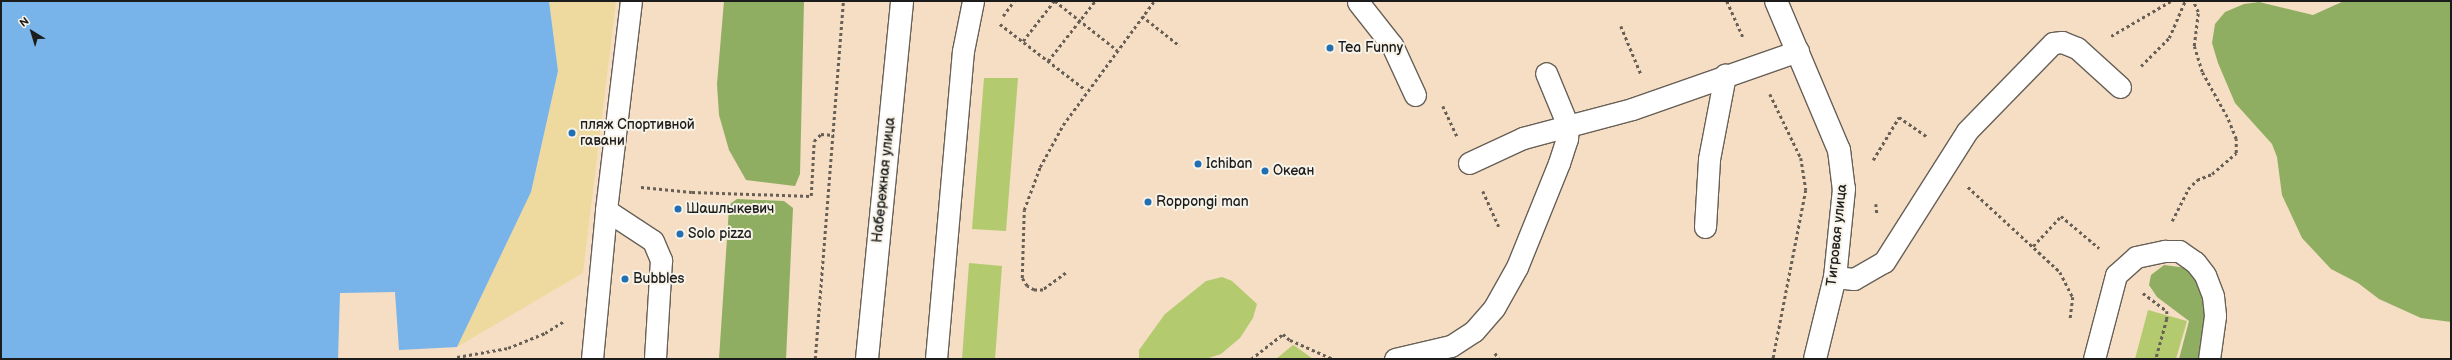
<!DOCTYPE html>
<html>
<head>
<meta charset="utf-8">
<style>
	body { margin:0 }
	#map { position:relative; width:2452px; height:360px; overflow:hidden; background:#f5dec4; font-family:"Balsamiq Sans",sans-serif }
	div>[style] { position:absolute }
	[style*='--x'] { left:calc(var(--x)*1px); top:calc(var(--y)*1px); width:calc(var(--w)*1px); rotate:calc(var(--a)*1deg) }
	.green>* { inset:0; background:#b4ca6f }
	.forest>* { inset:0; background:#8fae62 }
	.sand>* { inset:0; background:#eeda9e }
	.water>* { inset:0; background:#78b3e9 }
	.path>* { height:2.5px; margin-top:-1.25px; transform-origin:0; background:repeating-linear-gradient(90deg,#686057 0 3px,transparent 0 6px) }
	.roads { filter:drop-shadow(1px 0 #686057) drop-shadow(-1px 0 #686057) drop-shadow(0 1px #686057) drop-shadow(0 -1px #686057) }
	.lane>* { height:21px; margin:-10.5px; padding:0 10.5px; transform-origin:10.5px; border-radius:10.5px; background:#fff }
	.primary>* { height:22px; margin:-11px; padding:0 11px; transform-origin:11px; border-radius:11px; background:#fff }
	.dots>* { width:11px; height:11px; translate:-50% -50%; box-sizing:border-box; border:2px solid #f7f3e8; border-radius:50% }
	span { translate:-50% -50%; white-space:nowrap; text-align:center; line-height:1.15; -webkit-text-stroke:4px #f7f3e8; paint-order:stroke }
	.poi-label { font-size:14px; color:#1c1c1c }
	.left { translate:0 -50%; text-align:left }
	.street-label { font-size:14px; color:#1c1c1c }
	.frame { position:absolute; inset:0; border:2px solid #1c1c1c; pointer-events:none }
	.north { position:absolute; left:12px; top:12px; width:40px; height:40px; -webkit-text-stroke:3px #f7f3e8; paint-order:stroke; rotate:322deg; font-size:11px; font-weight:700; line-height:16px; text-align:center; color:#1c1c1c }
	.north::after { content:''; display:block; margin:auto; width:14px; height:18px; background:#1c1c1c; clip-path:polygon(50% 0,100% 100%,50% 72%,0 100%) }
</style>
</head>
<body>
<div id="map">
	<div class="green">
		<i style="clip-path:polygon(984px 78px,1018px 78px,1006px 231px,972px 229px)"></i>
		<i style="clip-path:polygon(969px 263px,1002px 266px,995px 359px,962px 359px)"></i>
		<i style="clip-path:polygon(1222px 277px,1232px 281px,1257px 304px,1253px 318px,1240px 338px,1221px 354px,1206px 359px,1139px 359px,1139px 350px,1165px 314px,1206px 281px)"></i>
		<i style="clip-path:polygon(2148px 310px,2187px 321px,2176px 359px,2135px 359px)"></i>
		<i style="clip-path:polygon(1293px 345px,1295px 346px,1313px 359px,1276px 359px)"></i>
	</div>
	<div class="forest">
		<i style="clip-path:polygon(724px 1px,804px 1px,800px 174px,795px 186px,746px 180px,729px 150px,719px 115px,717px 84px)"></i>
		<i style="clip-path:polygon(2344px 1px,2451px 1px,2451px 322px,2421px 318px,2379px 299px,2358px 283px,2331px 269px,2302px 238px,2282px 195px,2277px 157px,2272px 144px,2235px 103px,2218px 63px,2212px 43px,2215px 24px,2225px 12px,2244px 4px,2259px 2px,2313px 15px)"></i>
		<i style="clip-path:polygon(737px 199px,784px 201px,793px 208px,786px 359px,719px 359px,729px 208px,730px 204px)"></i>
		<i style="clip-path:polygon(2164px 265px,2187px 268px,2197px 280px,2205px 301px,2205px 359px,2179px 359px,2189px 321px,2157px 297px,2149px 285px,2151px 275px)"></i>
	</div>
	<div class="sand">
		<i style="clip-path:polygon(549px 1px,616px 1px,583px 273px,457px 347px,531px 192px,558px 71px)"></i>
	</div>
	<div class="water">
		<i style="clip-path:polygon(1px 1px,549px 1px,558px 71px,531px 192px,457px 347px,399px 350px,395px 292px,340px 293px,338px 359px,1px 359px)"></i>
	</div>
	<div class="path">
		<i style="--x:1055;--y:1;--w:79;--a:38.3"></i>
		<i style="--x:1727;--y:1;--w:39;--a:66"></i>
		<i style="--x:1003;--y:16;--w:19;--a:-54"></i>
		<i style="--x:1142;--y:16;--w:48;--a:38.3"></i>
		<i style="--x:1000;--y:24;--w:108;--a:37.5"></i>
		<i style="--x:1621;--y:26;--w:52;--a:67.4"></i>
		<i style="--x:2111;--y:36;--w:69;--a:-30.3"></i>
		<i style="--x:1023;--y:41;--w:51;--a:-52.2"></i>
		<i style="--x:1048;--y:61;--w:76;--a:-51.9"></i>
		<i style="--x:2141;--y:66;--w:40;--a:-45"></i>
		<i style="--x:2169;--y:38;--w:40;--a:-66.6"></i>
		<i style="--x:1770;--y:94;--w:71;--a:64.2"></i>
		<i style="--x:1801;--y:158;--w:32;--a:81"></i>
		<i style="--x:1806;--y:190;--w:172;--a:101"></i>
		<i style="--x:1443;--y:106;--w:33;--a:65"></i>
		<i style="--x:1873;--y:160;--w:50;--a:-58.8"></i>
		<i style="--x:1899;--y:117;--w:35;--a:35"></i>
		<i style="--x:641;--y:187;--w:51;--a:5.6"></i>
		<i style="--x:692;--y:192;--w:119;--a:1.9"></i>
		<i style="--x:811;--y:196;--w:55;--a:-86.9"></i>
		<i style="--x:814;--y:141;--w:10;--a:-45"></i>
		<i style="--x:821;--y:134;--w:13;--a:4"></i>
		<i style="--x:1968;--y:187;--w:125;--a:42.7"></i>
		<i style="--x:2060;--y:272;--w:28;--a:63"></i>
		<i style="--x:2073;--y:297;--w:23;--a:97"></i>
		<i style="--x:1483;--y:191;--w:39;--a:66"></i>
		<i style="--x:1876;--y:204;--w:10;--a:84"></i>
		<i style="--x:2172;--y:221;--w:36;--a:-63"></i>
		<i style="--x:2188;--y:189;--w:13;--a:-45"></i>
		<i style="--x:2197;--y:180;--w:16;--a:-22"></i>
		<i style="--x:2212;--y:174;--w:32;--a:-41"></i>
		<i style="--x:2236;--y:153;--w:14;--a:-90"></i>
		<i style="--x:2236;--y:139;--w:24;--a:-112"></i>
		<i style="--x:2227;--y:117;--w:51;--a:-119.1"></i>
		<i style="--x:2202;--y:72;--w:27;--a:-107"></i>
		<i style="--x:2194;--y:46;--w:34;--a:-83"></i>
		<i style="--x:2198;--y:12;--w:12;--a:-114"></i>
		<i style="--x:2033;--y:246;--w:41;--a:-47"></i>
		<i style="--x:2061;--y:216;--w:50;--a:40.1"></i>
		<i style="--x:1066;--y:273;--w:29;--a:144"></i>
		<i style="--x:1043;--y:290;--w:9;--a:180"></i>
		<i style="--x:1034;--y:290;--w:8;--a:-150"></i>
		<i style="--x:1027;--y:286;--w:9;--a:-122"></i>
		<i style="--x:1022;--y:278;--w:68;--a:-88.3"></i>
		<i style="--x:1024;--y:210;--w:46;--a:-69.6"></i>
		<i style="--x:1040;--y:167;--w:48;--a:-61.3"></i>
		<i style="--x:1063;--y:125;--w:154;--a:-53.7"></i>
		<i style="--x:2143;--y:293;--w:30;--a:37"></i>
		<i style="--x:2167;--y:311;--w:8;--a:90"></i>
		<i style="--x:2167;--y:319;--w:41;--a:105.4"></i>
		<i style="--x:1495;--y:353;--w:7;--a:56"></i>
		<i style="--x:457;--y:357;--w:52;--a:-10"></i>
		<i style="--x:508;--y:348;--w:40;--a:-22"></i>
		<i style="--x:545;--y:333;--w:22;--a:-32"></i>
		<i style="--x:815;--y:359;--w:359;--a:-85.5"></i>
		<i style="--x:1251;--y:359;--w:41;--a:-38"></i>
		<i style="--x:1283;--y:334;--w:9;--a:41"></i>
		<i style="--x:1290;--y:340;--w:47;--a:23.8"></i>
	</div>
	<div class="roads">
		<div class="lane">
			<i style="--x:1358;--y:2;--w:55;--a:51.7"></i>
			<i style="--x:1392;--y:45;--w:55;--a:65.3"></i>
			<i style="--x:1469;--y:163;--w:60;--a:-24.8"></i>
			<i style="--x:1523;--y:138;--w:47;--a:-14.9"></i>
			<i style="--x:1568;--y:126;--w:57;--a:-112.5"></i>
			<i style="--x:606;--y:210;--w:56;--a:33.4"></i>
			<i style="--x:653;--y:241;--w:21;--a:67"></i>
			<i style="--x:661;--y:260;--w:99;--a:93.5"></i>
			<i style="--x:1705;--y:227;--w:68;--a:-86.6"></i>
			<i style="--x:1709;--y:159;--w:86;--a:-79.2"></i>
			<i style="--x:1835;--y:277;--w:19;--a:6"></i>
			<i style="--x:1854;--y:279;--w:34;--a:-30"></i>
			<i style="--x:1884;--y:262;--w:155;--a:-57.6"></i>
			<i style="--x:1967;--y:131;--w:123;--a:-45.7"></i>
			<i style="--x:2053;--y:43;--w:9;--a:-6"></i>
			<i style="--x:2062;--y:42;--w:16;--a:22"></i>
			<i style="--x:2077;--y:48;--w:58;--a:42.2"></i>
			<i style="--x:592;--y:359;--w:150;--a:-84.6"></i>
			<i style="--x:606;--y:210;--w:210;--a:-83.2"></i>
			<i style="--x:936;--y:359;--w:309;--a:-85"></i>
			<i style="--x:963;--y:51;--w:51;--a:-78.7"></i>
			<i style="--x:1395;--y:359;--w:57;--a:-13.1"></i>
			<i style="--x:1451;--y:346;--w:27;--a:-33"></i>
			<i style="--x:1474;--y:331;--w:30;--a:-49"></i>
			<i style="--x:1494;--y:308;--w:47;--a:-60.7"></i>
			<i style="--x:1517;--y:267;--w:112;--a:-68"></i>
			<i style="--x:1559;--y:163;--w:25;--a:-72"></i>
			<i style="--x:1567;--y:139;--w:13;--a:-86"></i>
			<i style="--x:1568;--y:126;--w:66;--a:-14.9"></i>
			<i style="--x:1632;--y:109;--w:176;--a:-19.3"></i>
			<i style="--x:2094;--y:359;--w:87;--a:-75.3"></i>
			<i style="--x:2116;--y:275;--w:27;--a:-42"></i>
			<i style="--x:2136;--y:257;--w:30;--a:-12"></i>
			<i style="--x:2165;--y:251;--w:14;--a:0"></i>
			<i style="--x:2179;--y:251;--w:19;--a:35"></i>
			<i style="--x:2195;--y:262;--w:16;--a:52"></i>
			<i style="--x:2205;--y:275;--w:22;--a:69"></i>
			<i style="--x:2213;--y:296;--w:20;--a:84"></i>
			<i style="--x:2215;--y:316;--w:43;--a:97.9"></i>
		</div>
		<div class="primary">
			<i style="--x:1776;--y:1;--w:162;--a:67.1"></i>
			<i style="--x:1839;--y:150;--w:39;--a:83"></i>
			<i style="--x:1844;--y:189;--w:88;--a:95.8"></i>
			<i style="--x:1835;--y:277;--w:84;--a:103.7"></i>
			<i style="--x:867;--y:359;--w:360;--a:-84.4"></i>
		</div>
	</div>
	<div class="dots">
		<i style="left:1330px;top:48px;background:#1f6fb2"></i>
		<i style="left:572px;top:133px;background:#1f6fb2"></i>
		<i style="left:1198px;top:164px;background:#1f6fb2"></i>
		<i style="left:1265px;top:171px;background:#1f6fb2"></i>
		<i style="left:1148px;top:202px;background:#1f6fb2"></i>
		<i style="left:678px;top:209px;background:#1f6fb2"></i>
		<i style="left:680px;top:234px;background:#1f6fb2"></i>
		<i style="left:625px;top:279px;background:#1f6fb2"></i>
	</div>
	<div class="poi-label">
		<span class="left" style="left:1338px;top:48px">Tea Funny</span>
		<span class="left" style="left:580px;top:133px">пляж Спортивной<br>гавани</span>
		<span class="left" style="left:1206px;top:164px">Ichiban</span>
		<span class="left" style="left:1273px;top:171px">Океан</span>
		<span class="left" style="left:1156px;top:202px">Roppongi man</span>
		<span class="left" style="left:686px;top:209px">Шашлыкевич</span>
		<span class="left" style="left:688px;top:234px">Solo pizza</span>
		<span class="left" style="left:633px;top:279px">Bubbles</span>
	</div>
	<div class="street-label">
		<span style="left:884px;top:180px;rotate:-84deg">Набережная улица</span>
		<span style="left:1837px;top:235px;rotate:-84deg">Тигровая улица</span>
	</div>
	<div class="frame"></div>
	<div class="north">N</div>
</div>
</body>
</html>
